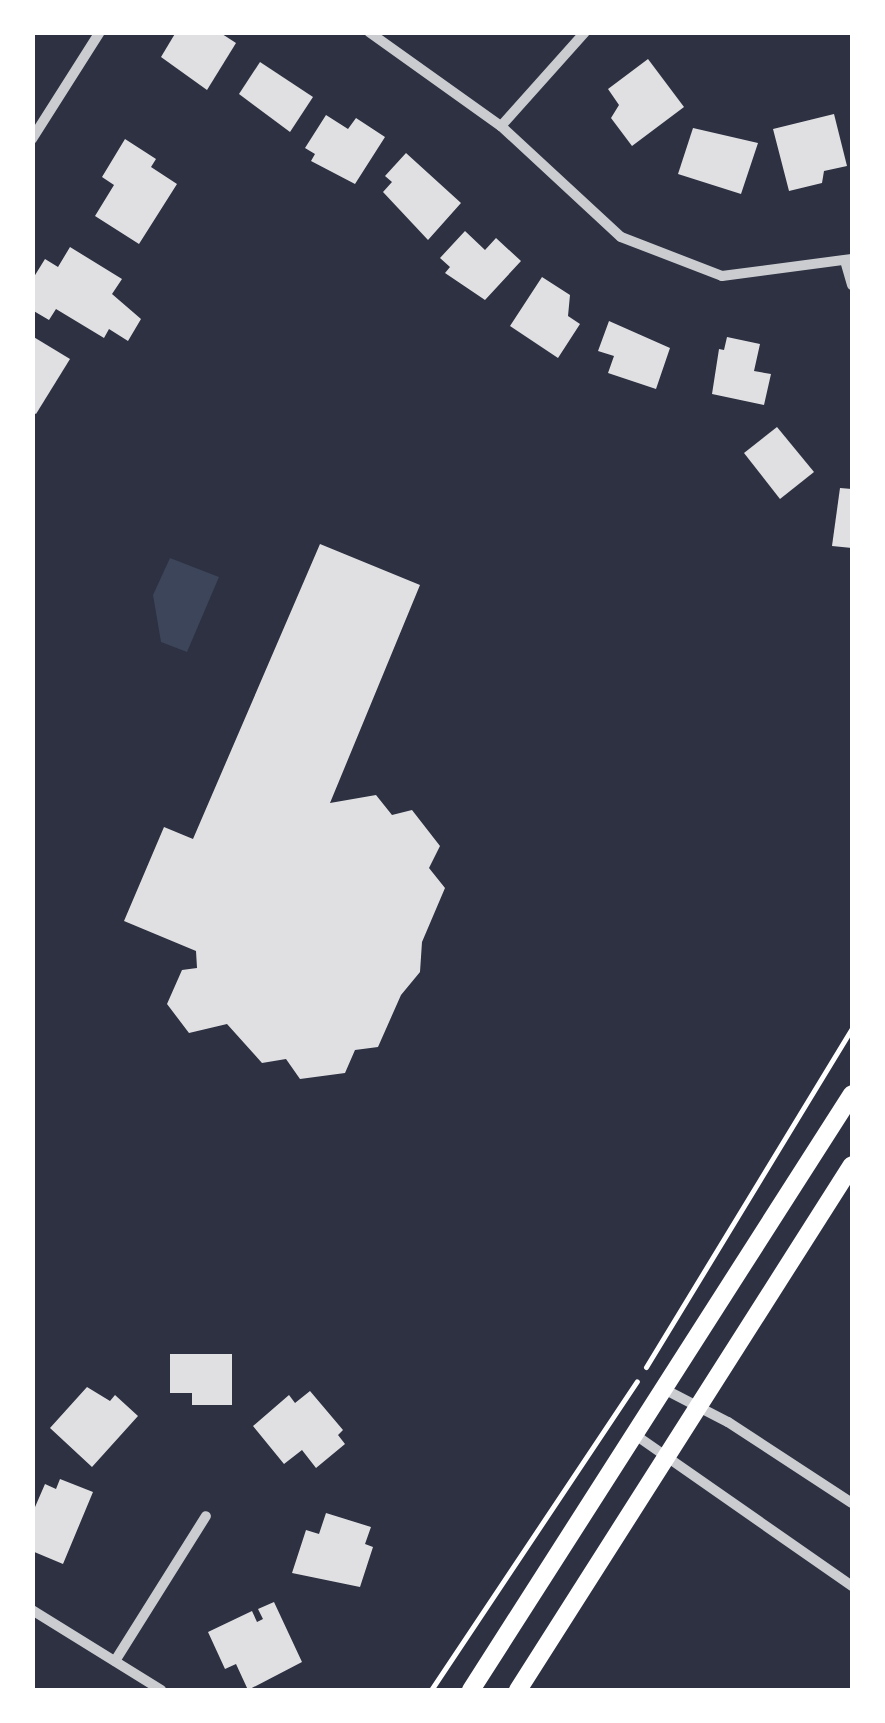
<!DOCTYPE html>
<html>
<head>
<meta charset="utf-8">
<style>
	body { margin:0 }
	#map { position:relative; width:885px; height:1723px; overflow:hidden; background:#2d3142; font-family:Poppins,sans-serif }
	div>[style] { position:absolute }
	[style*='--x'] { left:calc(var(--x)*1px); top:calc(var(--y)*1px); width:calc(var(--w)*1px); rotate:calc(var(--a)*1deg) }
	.green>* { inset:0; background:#3c4559 }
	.building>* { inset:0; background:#e0e0e3 }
	.path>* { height:5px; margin:-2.5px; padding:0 2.5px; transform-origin:2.5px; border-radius:2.5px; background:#fff }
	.minor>* { height:10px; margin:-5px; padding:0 5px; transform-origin:5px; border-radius:5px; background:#caccd0 }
	.secondary>* { height:18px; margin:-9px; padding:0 9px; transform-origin:9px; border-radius:9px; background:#fff }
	span { translate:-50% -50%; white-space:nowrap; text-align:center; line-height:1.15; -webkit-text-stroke:10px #fff; paint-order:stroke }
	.frame { position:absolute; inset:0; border:35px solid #fff; pointer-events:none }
</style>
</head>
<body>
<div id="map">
	<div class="green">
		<i style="clip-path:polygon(170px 558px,219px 577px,187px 652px,161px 642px,153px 595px)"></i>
	</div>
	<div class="building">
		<i style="clip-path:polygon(176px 32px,219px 32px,236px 43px,207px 90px,161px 57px)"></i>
		<i style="clip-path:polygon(648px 59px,684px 107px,632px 146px,611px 118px,619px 105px,608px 89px)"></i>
		<i style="clip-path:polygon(260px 62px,313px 97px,290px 132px,239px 94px)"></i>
		<i style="clip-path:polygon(834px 114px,847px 166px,824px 171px,822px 183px,789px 191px,773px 129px)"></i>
		<i style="clip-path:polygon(326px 115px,348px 129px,356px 118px,385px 137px,355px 184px,311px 161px,315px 154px,305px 148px)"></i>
		<i style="clip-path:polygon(693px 128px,758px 143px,741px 194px,678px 174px)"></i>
		<i style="clip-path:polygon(125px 139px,156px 159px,151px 167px,177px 184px,139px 244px,95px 216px,114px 185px,102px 177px)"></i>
		<i style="clip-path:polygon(406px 153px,461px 203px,428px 240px,383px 192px,392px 182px,385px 176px)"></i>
		<i style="clip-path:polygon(465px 231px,485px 250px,496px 238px,521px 261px,485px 300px,445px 273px,450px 267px,440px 258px)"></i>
		<i style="clip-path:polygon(70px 247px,122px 279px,112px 294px,141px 319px,128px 341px,109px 329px,104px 338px,56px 309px,49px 320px,32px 310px,32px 280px,45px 259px,58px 267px)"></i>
		<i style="clip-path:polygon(542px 277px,570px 295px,568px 316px,580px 324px,558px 358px,510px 326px)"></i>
		<i style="clip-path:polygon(609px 321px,670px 348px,656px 389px,608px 373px,614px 356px,598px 351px)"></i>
		<i style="clip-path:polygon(32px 336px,70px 359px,36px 414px,32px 412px)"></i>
		<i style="clip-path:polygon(727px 337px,760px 344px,754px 371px,771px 374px,764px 405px,712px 394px,719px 349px,724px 350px)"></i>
		<i style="clip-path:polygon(777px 427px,814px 472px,780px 499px,744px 453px)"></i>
		<i style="clip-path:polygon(840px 488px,852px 489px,852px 548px,832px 546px)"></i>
		<i style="clip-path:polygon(320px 544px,420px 585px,330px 803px,376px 795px,392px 815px,412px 810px,440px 846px,429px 868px,445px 888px,422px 942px,420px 972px,401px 995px,378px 1047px,355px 1050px,345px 1073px,300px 1079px,286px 1059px,262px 1063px,227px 1024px,189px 1033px,167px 1004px,182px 970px,197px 968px,196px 951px,124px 921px,164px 827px,193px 839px)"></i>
		<i style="clip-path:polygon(170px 1354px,232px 1354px,232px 1405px,192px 1405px,192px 1393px,170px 1393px)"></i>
		<i style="clip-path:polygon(87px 1387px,110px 1401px,115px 1395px,138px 1416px,92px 1467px,50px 1428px)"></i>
		<i style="clip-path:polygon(310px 1391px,343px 1430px,338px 1435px,345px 1444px,316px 1468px,302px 1450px,284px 1464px,253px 1426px,289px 1395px,295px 1403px)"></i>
		<i style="clip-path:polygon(60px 1479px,93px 1492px,63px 1564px,32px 1551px,32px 1514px,45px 1484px,56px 1489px)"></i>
		<i style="clip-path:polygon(326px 1513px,371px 1527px,365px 1544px,373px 1547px,360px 1587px,292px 1573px,306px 1530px,319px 1534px)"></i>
		<i style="clip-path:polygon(274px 1602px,302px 1662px,248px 1690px,236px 1664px,225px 1669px,208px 1632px,252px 1611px,257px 1622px,263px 1619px,258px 1609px)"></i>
	</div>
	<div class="path">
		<i style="--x:646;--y:1367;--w:397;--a:-58.7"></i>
		<i style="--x:431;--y:1690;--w:371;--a:-56.3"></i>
	</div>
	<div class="minor">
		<i style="--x:369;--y:32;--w:162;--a:35.5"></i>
		<i style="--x:501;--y:126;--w:163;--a:42.8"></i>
		<i style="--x:621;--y:237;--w:108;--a:21.1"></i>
		<i style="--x:722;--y:276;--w:131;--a:-7.5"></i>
		<i style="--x:501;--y:126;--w:126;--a:-48.2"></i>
		<i style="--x:32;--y:139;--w:127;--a:-57.6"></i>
		<i style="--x:846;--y:264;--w:22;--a:74"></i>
		<i style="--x:662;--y:1388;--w:74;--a:27.3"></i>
		<i style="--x:728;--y:1422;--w:148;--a:33.2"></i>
		<i style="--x:634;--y:1434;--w:266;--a:34.9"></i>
		<i style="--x:32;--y:1610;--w:152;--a:31.8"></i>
		<i style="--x:115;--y:1661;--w:171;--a:-57.9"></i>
	</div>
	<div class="secondary">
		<i style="--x:471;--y:1690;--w:707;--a:-57.41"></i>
		<i style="--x:518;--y:1690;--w:622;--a:-57.54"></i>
	</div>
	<div class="frame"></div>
</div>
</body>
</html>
